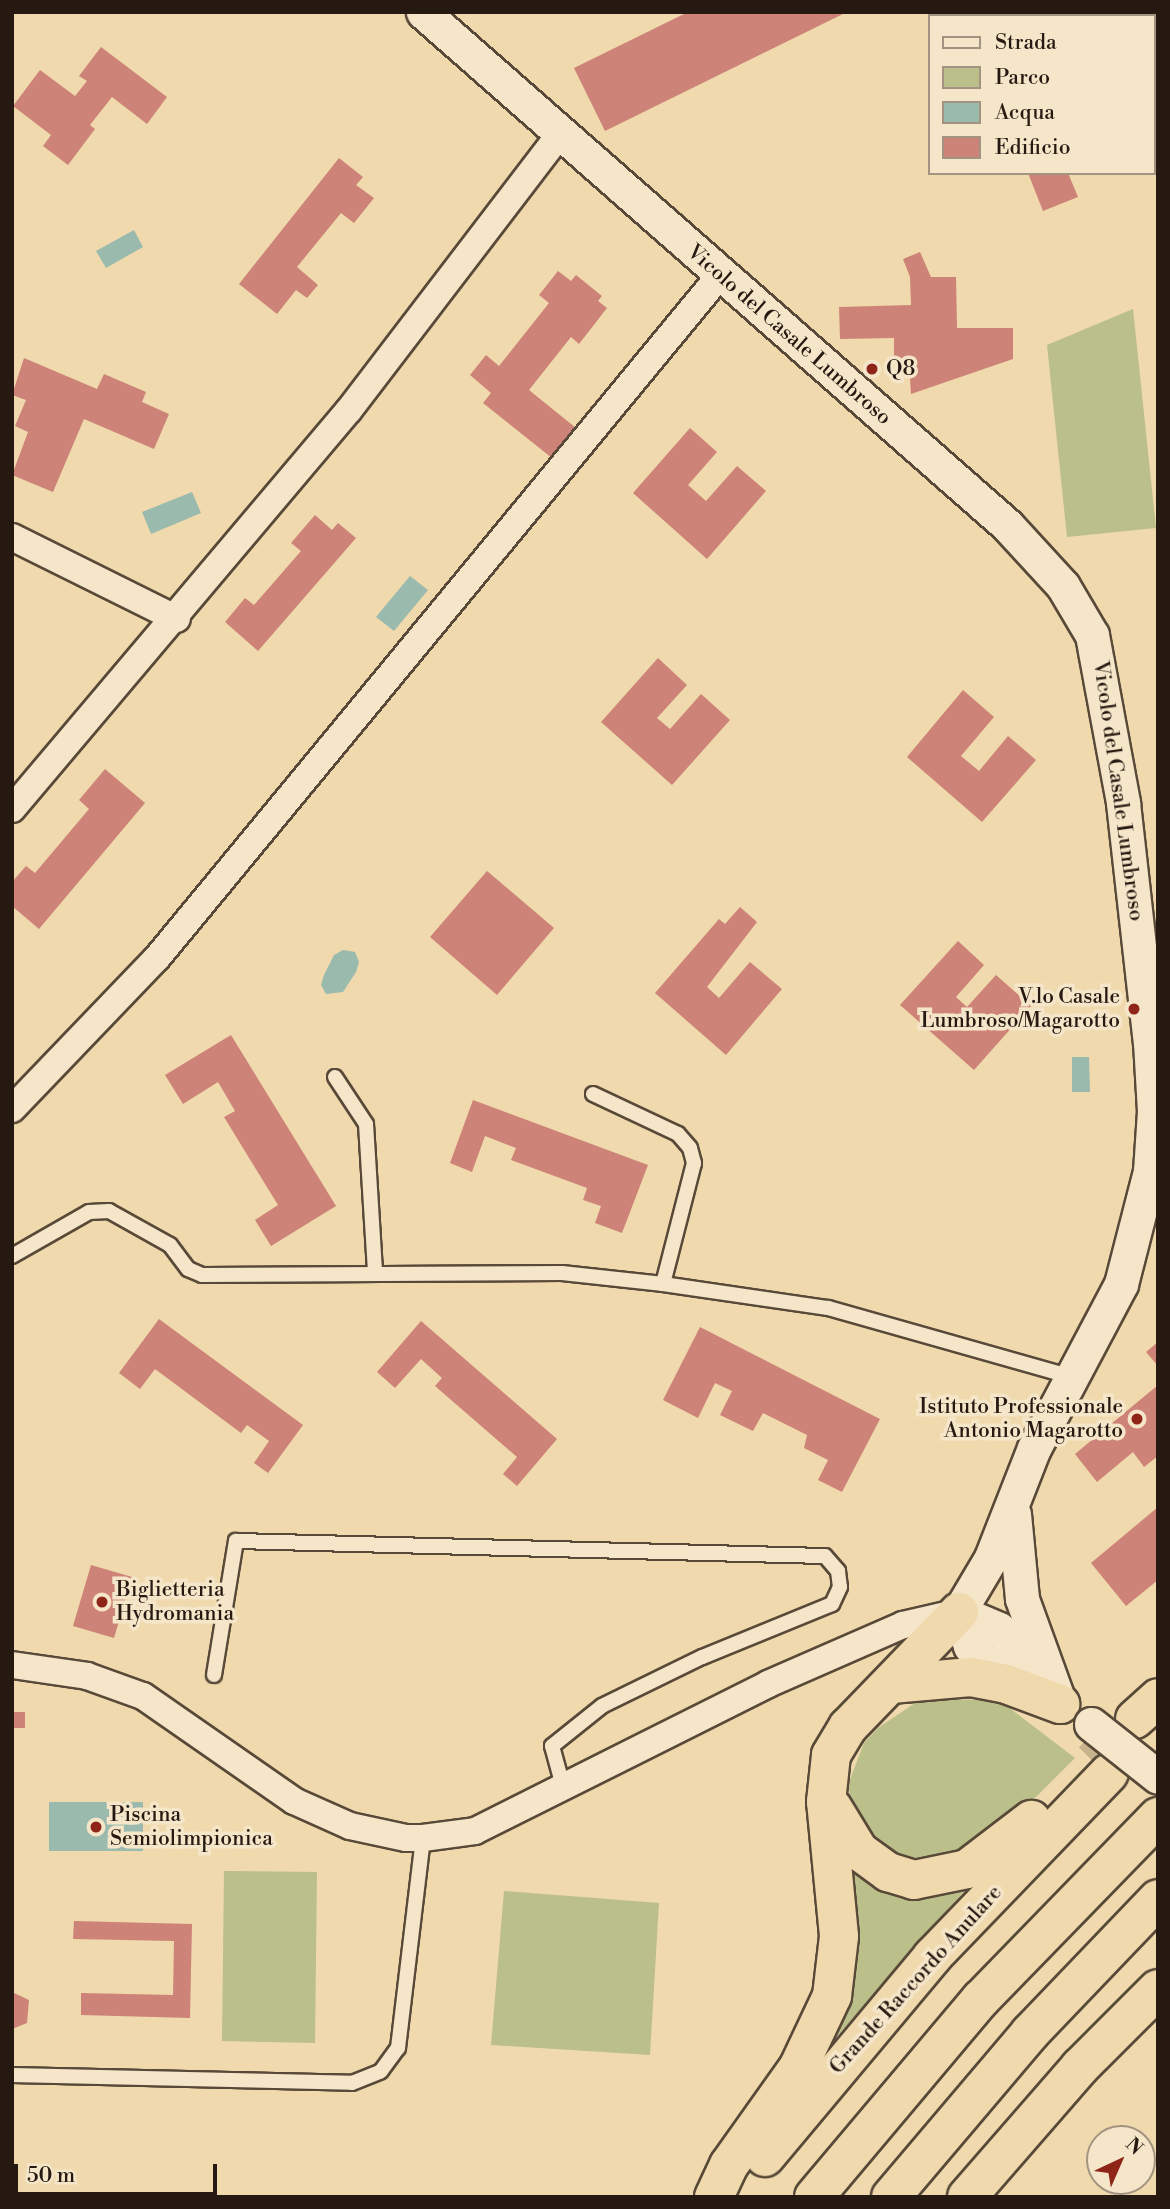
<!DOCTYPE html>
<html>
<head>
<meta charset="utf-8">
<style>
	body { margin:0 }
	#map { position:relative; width:1170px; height:2209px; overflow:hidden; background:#efd9ad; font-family:"Libre Bodoni",serif }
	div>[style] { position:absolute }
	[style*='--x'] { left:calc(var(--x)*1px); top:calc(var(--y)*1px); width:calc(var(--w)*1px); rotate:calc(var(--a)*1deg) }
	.green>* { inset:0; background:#bbbf89 }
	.water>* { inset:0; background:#9abaae }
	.building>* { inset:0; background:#cd8377 }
	.motorway-tunnel>* { height:38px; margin-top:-19px; transform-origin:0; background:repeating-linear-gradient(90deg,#c7b38e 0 38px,transparent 0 57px) }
	.roads { filter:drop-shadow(2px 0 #584938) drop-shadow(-2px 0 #584938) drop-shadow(0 2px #584938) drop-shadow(0 -2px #584938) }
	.service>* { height:14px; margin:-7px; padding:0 7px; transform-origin:7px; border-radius:7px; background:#f5e6ca }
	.minor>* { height:26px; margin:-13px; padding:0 13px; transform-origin:13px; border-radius:13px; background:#f5e6ca }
	.tertiary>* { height:33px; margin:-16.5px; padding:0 16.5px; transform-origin:16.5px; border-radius:16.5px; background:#f5e6ca }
	.motorway>* { height:38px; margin:-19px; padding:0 19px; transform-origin:19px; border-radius:19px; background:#efd9ad }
	.bridges { filter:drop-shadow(2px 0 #584938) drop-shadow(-2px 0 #584938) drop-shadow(0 2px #584938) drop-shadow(0 -2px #584938) }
	.tertiary-bridge>* { height:33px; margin:-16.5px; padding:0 16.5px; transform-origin:16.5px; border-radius:16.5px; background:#f5e6ca }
	.dots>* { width:19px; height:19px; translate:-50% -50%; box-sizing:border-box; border:4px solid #f5e6ca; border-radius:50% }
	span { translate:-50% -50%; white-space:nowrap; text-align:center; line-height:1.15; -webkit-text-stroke:7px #f5e6ca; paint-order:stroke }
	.street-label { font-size:21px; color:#261911 }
	.poi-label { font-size:21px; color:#261911 }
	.left { translate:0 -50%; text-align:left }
	.right { translate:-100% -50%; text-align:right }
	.frame { position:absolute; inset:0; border:14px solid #261911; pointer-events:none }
	.legend { position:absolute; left:928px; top:14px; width:228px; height:161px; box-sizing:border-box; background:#f5e6ca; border:2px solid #a29480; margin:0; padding:9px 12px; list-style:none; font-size:21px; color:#261911 }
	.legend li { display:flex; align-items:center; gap:14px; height:35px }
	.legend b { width:35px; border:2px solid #a29480 }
	.north { position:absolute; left:1086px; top:2125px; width:70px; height:70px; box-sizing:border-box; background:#f5e6ca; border:2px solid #a29480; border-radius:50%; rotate:44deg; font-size:19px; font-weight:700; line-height:28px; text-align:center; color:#261911 }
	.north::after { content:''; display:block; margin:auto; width:24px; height:32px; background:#8f2418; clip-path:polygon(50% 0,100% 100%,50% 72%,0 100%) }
	.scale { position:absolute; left:14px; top:2164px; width:203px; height:32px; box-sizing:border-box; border:4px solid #261911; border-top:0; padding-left:9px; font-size:21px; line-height:24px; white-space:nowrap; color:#261911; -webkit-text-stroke:5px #f5e6ca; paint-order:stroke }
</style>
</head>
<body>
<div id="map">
	<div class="green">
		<i style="clip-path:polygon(1133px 309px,1156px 528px,1067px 537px,1047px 345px)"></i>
		<i style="clip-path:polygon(937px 1699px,985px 1700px,1008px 1707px,1075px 1758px,1004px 1829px,949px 1863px,892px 1861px,850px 1812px,849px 1782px,864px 1743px,878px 1728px,915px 1703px)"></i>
		<i style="clip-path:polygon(844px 1851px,973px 1881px,836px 2037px,850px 1999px)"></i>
		<i style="clip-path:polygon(224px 1871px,317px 1872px,315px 2043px,222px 2041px)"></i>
		<i style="clip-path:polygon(504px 1891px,659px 1903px,650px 2055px,491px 2045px)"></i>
	</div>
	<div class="water">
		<i style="clip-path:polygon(134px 230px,143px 247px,106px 268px,96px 251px)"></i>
		<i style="clip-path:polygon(192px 492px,201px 513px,151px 534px,142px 512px)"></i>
		<i style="clip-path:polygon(410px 576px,428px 590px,394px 631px,376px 617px)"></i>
		<i style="clip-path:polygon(343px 950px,355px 952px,359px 962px,356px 972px,343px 992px,326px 994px,321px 985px,324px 975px,334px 955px)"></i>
		<i style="clip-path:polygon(1089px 1057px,1090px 1092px,1072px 1092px,1072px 1057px)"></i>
		<i style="clip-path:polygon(49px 1802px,143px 1802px,143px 1851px,49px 1851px)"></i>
	</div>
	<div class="building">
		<i style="clip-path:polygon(688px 12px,847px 12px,605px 131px,574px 68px)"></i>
		<i style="clip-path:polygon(101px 47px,167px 97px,147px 124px,112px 97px,90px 125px,95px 129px,68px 165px,43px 146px,51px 135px,13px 106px,40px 70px,75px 96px,87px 81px,79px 76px)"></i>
		<i style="clip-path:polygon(339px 158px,363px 177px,356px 185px,374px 198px,354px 223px,341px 213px,297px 267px,318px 285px,307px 298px,296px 290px,277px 314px,239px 284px)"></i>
		<i style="clip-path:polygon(1028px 173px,1068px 173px,1078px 197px,1043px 211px)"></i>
		<i style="clip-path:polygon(920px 252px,931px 277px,956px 277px,957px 328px,1013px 328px,1013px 359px,911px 394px,909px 363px,894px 363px,894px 338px,840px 339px,839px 307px,911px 305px,910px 277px,903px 259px)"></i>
		<i style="clip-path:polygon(558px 271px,571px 281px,576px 275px,602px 296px,598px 301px,607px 308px,579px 344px,571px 337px,529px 390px,581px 432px,557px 462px,483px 403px,491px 393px,470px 375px,486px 355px,499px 366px,549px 303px,539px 295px)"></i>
		<i style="clip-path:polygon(24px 358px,97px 389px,104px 374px,146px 392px,142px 402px,169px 414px,154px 449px,84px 419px,53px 492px,12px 475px,28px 432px,15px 426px,26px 400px,12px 395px)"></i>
		<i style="clip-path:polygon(690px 428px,717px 452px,688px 485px,706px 501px,737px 466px,766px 491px,707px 559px,633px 493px)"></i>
		<i style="clip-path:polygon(315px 515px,332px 530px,338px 523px,356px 538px,258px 651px,225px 622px,245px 598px,254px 605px,301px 551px,291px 543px)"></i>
		<i style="clip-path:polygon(658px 658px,687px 685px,657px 718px,670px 729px,701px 694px,730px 720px,672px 785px,601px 722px)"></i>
		<i style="clip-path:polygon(963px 690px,994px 717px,961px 756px,979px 771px,1008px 736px,1036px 760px,982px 822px,907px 757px)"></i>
		<i style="clip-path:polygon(105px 769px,145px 803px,39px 929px,12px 906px,12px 882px,26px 866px,35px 873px,89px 809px,79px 800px)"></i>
		<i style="clip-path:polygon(487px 871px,554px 928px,497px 995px,430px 937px)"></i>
		<i style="clip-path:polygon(740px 907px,757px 922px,707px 987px,719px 998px,750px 962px,782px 989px,726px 1055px,655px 993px,719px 919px,725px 924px)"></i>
		<i style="clip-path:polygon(958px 941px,984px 965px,956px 997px,967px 1007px,996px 975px,1031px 1006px,974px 1070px,900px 1005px)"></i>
		<i style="clip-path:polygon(231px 1035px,336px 1206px,271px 1246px,255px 1220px,278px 1205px,224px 1117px,235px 1111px,218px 1082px,183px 1104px,165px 1075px)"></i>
		<i style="clip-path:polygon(473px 1100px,648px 1165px,622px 1233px,595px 1223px,601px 1206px,583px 1200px,587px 1188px,511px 1160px,516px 1148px,485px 1136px,472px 1172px,450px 1163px)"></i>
		<i style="clip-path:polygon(159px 1319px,303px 1425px,268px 1473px,254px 1463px,269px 1441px,247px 1425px,241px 1433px,155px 1369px,140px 1389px,119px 1373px)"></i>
		<i style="clip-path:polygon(421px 1321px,557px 1439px,517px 1486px,503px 1474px,517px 1457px,435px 1386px,442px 1378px,421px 1359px,395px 1388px,377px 1372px)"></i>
		<i style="clip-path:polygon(700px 1327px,880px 1419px,842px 1492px,818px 1480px,828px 1460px,804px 1448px,807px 1435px,763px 1413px,753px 1431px,720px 1415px,732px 1391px,715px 1383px,698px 1418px,663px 1400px)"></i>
		<i style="clip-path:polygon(1158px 1342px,1158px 1366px,1146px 1352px)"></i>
		<i style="clip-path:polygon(1158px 1385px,1158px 1456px,1144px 1467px,1133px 1452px,1097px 1482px,1075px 1454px)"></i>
		<i style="clip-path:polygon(1158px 1507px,1158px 1580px,1126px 1606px,1091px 1563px)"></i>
		<i style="clip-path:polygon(91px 1565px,132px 1577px,114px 1638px,73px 1626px)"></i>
		<i style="clip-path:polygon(12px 1712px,25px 1712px,25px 1728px,12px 1728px)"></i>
		<i style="clip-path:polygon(74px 1921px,192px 1924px,190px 2018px,81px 2015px,81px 1993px,173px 1995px,174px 1941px,73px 1939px)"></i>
		<i style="clip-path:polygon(12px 1992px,29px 2000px,27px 2023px,12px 2029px)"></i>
	</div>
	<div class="motorway-tunnel">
		<i style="--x:1092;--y:1761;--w:60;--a:-44.3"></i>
	</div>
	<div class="roads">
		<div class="service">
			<i style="--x:335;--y:1077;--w:56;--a:56.6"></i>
			<i style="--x:366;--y:1124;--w:149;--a:86.5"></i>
			<i style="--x:593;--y:1094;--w:94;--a:25.2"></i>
			<i style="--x:678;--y:1134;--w:18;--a:49"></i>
			<i style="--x:690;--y:1148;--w:16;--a:75"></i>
			<i style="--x:694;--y:1163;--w:125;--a:104.4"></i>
			<i style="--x:12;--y:1256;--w:89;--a:-29.7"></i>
			<i style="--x:89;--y:1212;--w:20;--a:-3"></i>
			<i style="--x:109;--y:1211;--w:70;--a:29.1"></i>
			<i style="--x:170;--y:1245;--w:30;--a:53"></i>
			<i style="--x:188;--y:1269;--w:15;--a:23"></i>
			<i style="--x:202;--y:1275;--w:360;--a:-0.3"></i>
			<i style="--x:562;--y:1273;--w:102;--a:6.2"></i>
			<i style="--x:663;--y:1284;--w:167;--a:8.3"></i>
			<i style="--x:828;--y:1308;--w:254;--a:15.8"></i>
			<i style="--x:214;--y:1675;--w:136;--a:-80.7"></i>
			<i style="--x:236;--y:1541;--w:589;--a:1.46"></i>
			<i style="--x:825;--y:1556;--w:20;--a:49"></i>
			<i style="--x:838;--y:1571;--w:16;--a:83"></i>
			<i style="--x:840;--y:1587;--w:19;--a:115"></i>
			<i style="--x:832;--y:1604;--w:140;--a:157.8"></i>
			<i style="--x:702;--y:1657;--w:111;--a:153.9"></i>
			<i style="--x:602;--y:1706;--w:64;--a:141.3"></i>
			<i style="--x:552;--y:1746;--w:46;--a:74.7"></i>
			<i style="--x:12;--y:2075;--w:340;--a:1.3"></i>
			<i style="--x:352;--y:2083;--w:31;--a:-22"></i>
			<i style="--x:381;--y:2071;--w:29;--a:-54"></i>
			<i style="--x:398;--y:2048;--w:211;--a:-83.2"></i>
		</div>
		<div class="minor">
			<i style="--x:12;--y:537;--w:184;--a:26.4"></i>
			<i style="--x:12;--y:809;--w:522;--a:-49.82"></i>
			<i style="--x:349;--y:410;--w:349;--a:-52.6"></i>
			<i style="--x:12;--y:1109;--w:209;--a:-46.2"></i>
			<i style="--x:157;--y:958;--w:887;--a:-50.49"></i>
			<i style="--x:12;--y:1665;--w:76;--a:8.3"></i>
			<i style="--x:87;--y:1676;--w:59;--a:19.7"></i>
			<i style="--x:143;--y:1696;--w:184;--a:34.8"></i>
			<i style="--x:294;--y:1801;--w:61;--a:24.1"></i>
			<i style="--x:350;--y:1826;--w:57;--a:12.1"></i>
			<i style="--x:406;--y:1838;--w:17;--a:0"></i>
			<i style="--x:423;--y:1838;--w:52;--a:-7.7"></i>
			<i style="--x:475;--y:1831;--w:328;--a:-26.6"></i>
			<i style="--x:768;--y:1684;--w:147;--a:-23.6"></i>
			<i style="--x:903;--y:1625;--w:57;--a:-13.1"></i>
		</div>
		<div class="tertiary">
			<i style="--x:423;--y:12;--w:777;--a:41.3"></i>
			<i style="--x:1007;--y:525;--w:83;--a:47.4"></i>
			<i style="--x:1063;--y:586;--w:57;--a:59.4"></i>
			<i style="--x:1092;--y:635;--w:171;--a:79.5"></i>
			<i style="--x:1123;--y:803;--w:241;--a:83.6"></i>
			<i style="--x:1150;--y:1042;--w:69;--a:86.7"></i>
			<i style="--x:1154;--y:1111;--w:60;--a:93.8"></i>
			<i style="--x:1150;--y:1171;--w:117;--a:104.4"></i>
			<i style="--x:1121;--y:1284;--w:186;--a:117.9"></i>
			<i style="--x:1034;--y:1448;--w:118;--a:111.4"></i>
			<i style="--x:991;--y:1558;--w:63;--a:120.7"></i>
			<i style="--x:1014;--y:1514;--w:85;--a:84.6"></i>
			<i style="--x:1022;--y:1599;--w:112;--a:70.1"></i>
			<i style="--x:959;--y:1612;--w:36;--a:72"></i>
			<i style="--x:970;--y:1646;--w:22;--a:47"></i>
			<i style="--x:985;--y:1662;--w:40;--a:32"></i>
			<i style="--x:959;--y:1612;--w:43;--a:23"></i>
			<i style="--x:999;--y:1629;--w:56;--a:47.2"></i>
		</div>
		<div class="motorway">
			<i style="--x:891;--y:1684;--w:80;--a:-5"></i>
			<i style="--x:971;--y:1677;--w:36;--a:11"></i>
			<i style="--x:1006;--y:1684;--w:58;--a:20.3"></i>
			<i style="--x:1135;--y:1719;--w:31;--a:-42"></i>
			<i style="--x:832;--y:1807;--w:52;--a:58.5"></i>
			<i style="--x:859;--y:1851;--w:36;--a:36"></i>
			<i style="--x:888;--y:1872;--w:27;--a:17"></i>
			<i style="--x:914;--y:1880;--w:54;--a:-11.7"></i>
			<i style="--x:967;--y:1869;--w:81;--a:-37.4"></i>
			<i style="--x:765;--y:2157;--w:261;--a:-50.1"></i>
			<i style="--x:932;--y:1957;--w:255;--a:-46.1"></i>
			<i style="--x:714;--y:2197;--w:35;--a:-65"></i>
			<i style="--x:729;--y:2165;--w:119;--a:-54.6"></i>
			<i style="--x:798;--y:2068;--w:80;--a:-64.7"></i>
			<i style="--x:832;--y:1996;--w:60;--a:-83.3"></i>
			<i style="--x:839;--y:1936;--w:135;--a:-95.5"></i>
			<i style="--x:826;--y:1802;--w:47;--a:-83.9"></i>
			<i style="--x:831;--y:1755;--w:33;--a:-59"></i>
			<i style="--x:848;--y:1727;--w:160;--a:-46"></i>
			<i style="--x:814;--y:2197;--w:259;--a:-49.9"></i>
			<i style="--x:981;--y:1999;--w:254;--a:-45.8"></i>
			<i style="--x:891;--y:2197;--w:215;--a:-49.7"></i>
			<i style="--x:1030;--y:2033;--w:185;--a:-46.3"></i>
			<i style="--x:967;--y:2197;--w:172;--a:-49"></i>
			<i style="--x:1080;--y:2067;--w:110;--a:-45"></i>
		</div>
	</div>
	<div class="bridges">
		<div class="tertiary-bridge">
			<i style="--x:1091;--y:1724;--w:85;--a:38.3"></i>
		</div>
	</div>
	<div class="dots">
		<i style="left:872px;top:369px;background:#8f2418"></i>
		<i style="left:1134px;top:1009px;background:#8f2418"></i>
		<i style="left:1137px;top:1419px;background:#8f2418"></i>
		<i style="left:102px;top:1602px;background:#8f2418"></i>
		<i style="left:96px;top:1827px;background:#8f2418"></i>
	</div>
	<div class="street-label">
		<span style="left:789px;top:335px;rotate:41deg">Vicolo del Casale Lumbroso</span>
		<span style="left:1118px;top:791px;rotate:82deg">Vicolo del Casale Lumbroso</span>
		<span style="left:916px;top:1980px;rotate:-48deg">Grande Raccordo Anulare</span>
	</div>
	<div class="poi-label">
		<span class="left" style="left:886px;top:369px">Q8</span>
		<span class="right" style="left:1120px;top:1009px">V.lo Casale<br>Lumbroso/Magarotto</span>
		<span class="right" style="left:1123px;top:1419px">Istituto Professionale<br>Antonio Magarotto</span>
		<span class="left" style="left:116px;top:1602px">Biglietteria<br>Hydromania</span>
		<span class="left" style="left:110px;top:1827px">Piscina<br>Semiolimpionica</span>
	</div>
	<div class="frame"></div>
	<ul class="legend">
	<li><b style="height:9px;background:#f5e6ca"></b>Strada</li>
	<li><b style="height:19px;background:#bbbf89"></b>Parco</li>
	<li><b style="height:19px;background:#9abaae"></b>Acqua</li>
	<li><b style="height:19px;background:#cd8377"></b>Edificio</li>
	</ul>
	<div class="north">N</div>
	<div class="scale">50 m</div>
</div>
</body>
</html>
